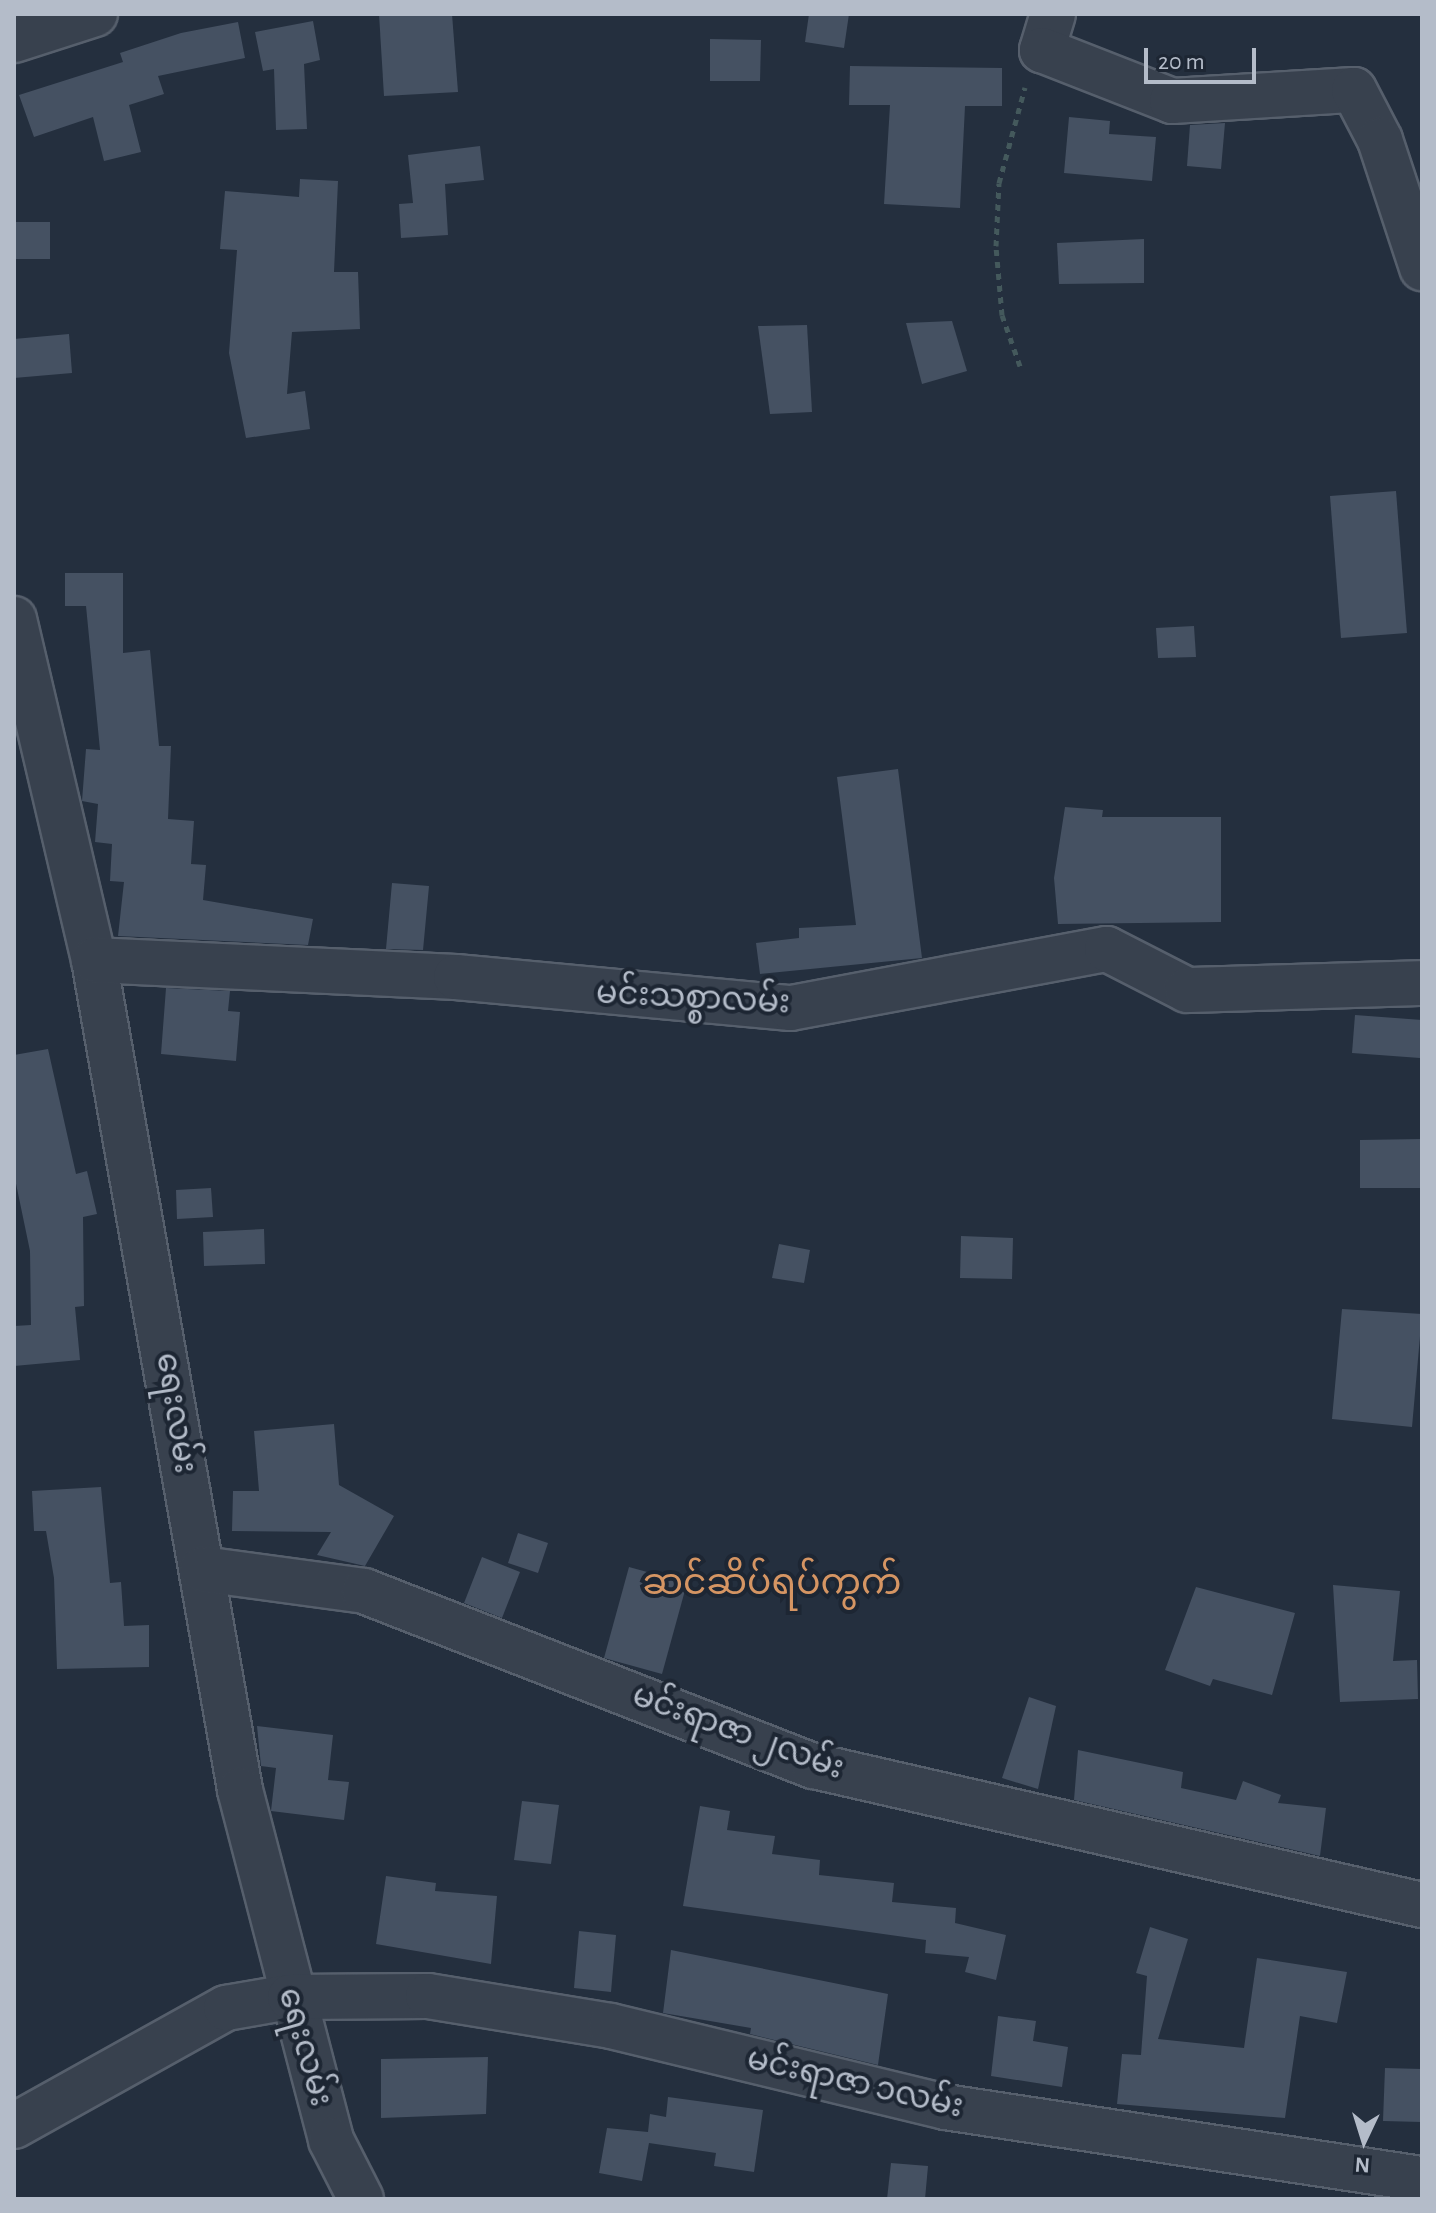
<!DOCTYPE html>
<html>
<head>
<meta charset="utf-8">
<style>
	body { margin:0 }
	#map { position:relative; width:1436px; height:2213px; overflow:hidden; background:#242f3e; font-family:"Alegreya Sans","Noto Sans Myanmar",sans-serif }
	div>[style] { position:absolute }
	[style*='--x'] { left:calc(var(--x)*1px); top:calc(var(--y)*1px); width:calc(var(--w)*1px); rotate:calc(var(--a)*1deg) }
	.building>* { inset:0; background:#455162 }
	.path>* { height:5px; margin-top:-2.5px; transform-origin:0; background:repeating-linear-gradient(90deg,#44595c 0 6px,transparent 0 12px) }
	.roads { filter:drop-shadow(2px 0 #565f6c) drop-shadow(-2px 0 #565f6c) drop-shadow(0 2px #565f6c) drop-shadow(0 -2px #565f6c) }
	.minor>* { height:44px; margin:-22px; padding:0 22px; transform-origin:22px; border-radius:22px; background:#38414e }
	span { translate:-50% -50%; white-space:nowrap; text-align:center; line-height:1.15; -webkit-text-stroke:8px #1d2633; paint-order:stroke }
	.street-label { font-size:32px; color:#b4bcc9 }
	.quarter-label { font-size:36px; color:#d59563 }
	.frame { position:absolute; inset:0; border:16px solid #b4bcc9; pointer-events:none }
	.north { position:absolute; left:1324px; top:2101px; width:80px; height:80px; -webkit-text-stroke:6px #1d2633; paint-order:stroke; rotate:184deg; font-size:22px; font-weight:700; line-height:32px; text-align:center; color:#b4bcc9 }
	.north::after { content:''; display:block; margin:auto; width:28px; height:36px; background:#b4bcc9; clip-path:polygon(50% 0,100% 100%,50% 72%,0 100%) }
	.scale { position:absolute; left:1144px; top:48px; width:112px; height:36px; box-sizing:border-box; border:4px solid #b4bcc9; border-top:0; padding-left:10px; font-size:24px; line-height:28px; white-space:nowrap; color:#b4bcc9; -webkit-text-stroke:6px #1d2633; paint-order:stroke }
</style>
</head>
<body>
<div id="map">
	<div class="building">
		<i style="clip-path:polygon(379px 14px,452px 14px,458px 92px,384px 96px)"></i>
		<i style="clip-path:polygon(809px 14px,849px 14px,844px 48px,805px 42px)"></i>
		<i style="clip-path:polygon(313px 21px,320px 60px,304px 64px,307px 129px,276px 130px,274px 69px,263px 71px,255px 32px)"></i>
		<i style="clip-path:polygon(238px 22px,245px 58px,158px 76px,164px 94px,129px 105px,141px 152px,104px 161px,93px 117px,34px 137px,19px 95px,123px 62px,120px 53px,181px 33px)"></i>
		<i style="clip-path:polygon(710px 39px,761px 40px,760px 81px,710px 81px)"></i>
		<i style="clip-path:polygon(850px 66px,1002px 68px,1002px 106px,965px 106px,960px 208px,884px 204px,890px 105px,849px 105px)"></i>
		<i style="clip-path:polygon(1069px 117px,1110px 121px,1109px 134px,1156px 137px,1152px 181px,1064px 173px)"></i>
		<i style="clip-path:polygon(1225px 123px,1221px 169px,1187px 166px,1190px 125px)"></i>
		<i style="clip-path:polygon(480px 146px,484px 180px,445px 184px,448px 235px,401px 238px,399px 204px,413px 203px,408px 155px)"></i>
		<i style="clip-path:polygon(300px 179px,338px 181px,334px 272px,358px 272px,360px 329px,292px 332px,287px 394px,305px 391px,310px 429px,246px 438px,229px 353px,237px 250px,220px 249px,225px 191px,299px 197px)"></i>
		<i style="clip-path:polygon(14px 222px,50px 222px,50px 259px,14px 259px)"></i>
		<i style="clip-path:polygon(1144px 239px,1144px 283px,1059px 284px,1057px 243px)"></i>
		<i style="clip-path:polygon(952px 321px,967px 371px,922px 384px,906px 323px)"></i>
		<i style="clip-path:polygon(807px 325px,812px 412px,770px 414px,758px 326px)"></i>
		<i style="clip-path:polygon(69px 334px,72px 373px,14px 378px,14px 339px)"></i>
		<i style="clip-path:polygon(1396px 491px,1407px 633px,1341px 638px,1330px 496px)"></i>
		<i style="clip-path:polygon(65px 573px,123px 573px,123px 653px,150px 650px,159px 746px,171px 746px,168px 819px,194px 821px,191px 864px,206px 865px,203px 900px,313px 919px,308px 945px,118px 936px,124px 882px,110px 881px,112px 844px,95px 842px,98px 804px,82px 801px,86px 749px,100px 750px,86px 606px,65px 606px)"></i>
		<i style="clip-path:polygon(1194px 626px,1196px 657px,1158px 658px,1156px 628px)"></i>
		<i style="clip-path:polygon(898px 769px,922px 958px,760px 974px,756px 943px,799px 938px,799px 928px,856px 925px,837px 777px)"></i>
		<i style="clip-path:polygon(1065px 807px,1103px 810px,1102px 817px,1221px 817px,1221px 922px,1058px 924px,1054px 878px)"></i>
		<i style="clip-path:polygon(392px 883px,429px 886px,423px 950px,386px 949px)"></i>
		<i style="clip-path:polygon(166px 988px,230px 991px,228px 1011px,240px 1012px,236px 1061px,161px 1054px)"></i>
		<i style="clip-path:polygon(1355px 1015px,1422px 1020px,1420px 1058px,1352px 1053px)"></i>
		<i style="clip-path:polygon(48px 1049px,76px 1174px,87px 1171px,97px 1214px,83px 1217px,84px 1306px,75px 1307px,80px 1360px,14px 1366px,14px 1326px,31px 1325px,30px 1251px,14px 1174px,14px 1055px)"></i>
		<i style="clip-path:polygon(1422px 1139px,1422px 1188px,1360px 1188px,1360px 1140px)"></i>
		<i style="clip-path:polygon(211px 1188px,213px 1217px,177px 1219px,176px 1190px)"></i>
		<i style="clip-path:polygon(264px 1229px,265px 1264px,204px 1266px,203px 1232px)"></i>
		<i style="clip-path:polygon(961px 1236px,1013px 1238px,1012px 1279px,960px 1278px)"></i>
		<i style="clip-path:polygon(779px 1244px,810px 1250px,804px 1283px,772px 1278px)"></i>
		<i style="clip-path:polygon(1342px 1309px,1422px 1314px,1412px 1427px,1332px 1419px)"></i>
		<i style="clip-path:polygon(334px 1424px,339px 1485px,394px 1516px,365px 1566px,317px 1555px,331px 1532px,232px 1531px,233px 1491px,259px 1491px,254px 1431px)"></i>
		<i style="clip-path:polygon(101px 1487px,110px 1583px,121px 1582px,124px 1626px,149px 1625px,149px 1667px,57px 1669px,54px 1578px,46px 1531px,34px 1531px,32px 1491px)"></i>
		<i style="clip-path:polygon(518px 1533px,548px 1543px,538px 1573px,508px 1563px)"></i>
		<i style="clip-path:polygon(482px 1557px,520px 1572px,502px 1618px,464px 1603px)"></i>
		<i style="clip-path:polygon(629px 1567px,687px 1583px,662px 1674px,604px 1658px)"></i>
		<i style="clip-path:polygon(1333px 1585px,1400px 1591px,1393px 1661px,1417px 1660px,1418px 1699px,1340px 1702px)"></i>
		<i style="clip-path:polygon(1196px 1587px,1295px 1613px,1272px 1695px,1213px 1679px,1210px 1686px,1165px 1670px)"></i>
		<i style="clip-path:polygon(1029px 1697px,1056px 1706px,1038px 1789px,1002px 1778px)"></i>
		<i style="clip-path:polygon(257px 1726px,333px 1735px,328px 1780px,349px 1782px,344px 1820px,271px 1811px,276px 1768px,261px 1766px)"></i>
		<i style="clip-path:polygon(1078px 1750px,1183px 1772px,1181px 1788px,1236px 1800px,1243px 1781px,1281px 1795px,1278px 1803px,1326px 1808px,1320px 1856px,1074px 1800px)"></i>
		<i style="clip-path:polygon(522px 1801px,559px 1805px,551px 1864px,514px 1860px)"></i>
		<i style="clip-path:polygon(700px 1806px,730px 1811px,727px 1830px,775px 1836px,772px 1854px,820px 1860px,819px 1875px,894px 1883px,892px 1902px,956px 1908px,955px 1923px,1006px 1935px,996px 1980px,965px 1972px,969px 1957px,925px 1953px,926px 1940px,683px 1906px)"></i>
		<i style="clip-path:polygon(386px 1876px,436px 1883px,435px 1891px,497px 1896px,491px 1964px,376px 1944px)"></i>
		<i style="clip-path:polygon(1150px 1927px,1188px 1939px,1158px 2039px,1244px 2048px,1257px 1958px,1347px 1972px,1337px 2023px,1300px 2016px,1285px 2118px,1117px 2104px,1122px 2054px,1141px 2055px,1147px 1976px,1136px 1973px)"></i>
		<i style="clip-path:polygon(579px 1931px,616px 1935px,611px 1992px,574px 1988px)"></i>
		<i style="clip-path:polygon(671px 1950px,888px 1994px,878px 2065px,750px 2034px,751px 2028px,663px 2013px)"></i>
		<i style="clip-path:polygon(998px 2016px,1036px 2021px,1033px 2041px,1068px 2047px,1062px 2087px,991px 2076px)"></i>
		<i style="clip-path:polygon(488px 2057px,486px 2114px,381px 2118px,381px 2059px)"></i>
		<i style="clip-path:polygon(1385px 2068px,1422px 2069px,1422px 2122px,1383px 2121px)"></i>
		<i style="clip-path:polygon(668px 2097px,763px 2110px,754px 2172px,714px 2166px,716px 2153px,649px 2143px,642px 2181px,599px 2173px,607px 2128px,648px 2132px,650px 2114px,666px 2117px)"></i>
		<i style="clip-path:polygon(891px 2163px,928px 2166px,925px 2199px,887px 2199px)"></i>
	</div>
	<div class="path">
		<i style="--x:1020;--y:366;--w:54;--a:-109.4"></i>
		<i style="--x:1002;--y:315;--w:69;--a:-95"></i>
		<i style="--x:996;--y:246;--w:63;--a:-87.3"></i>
		<i style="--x:999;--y:183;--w:99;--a:-74.8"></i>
	</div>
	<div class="roads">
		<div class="minor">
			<i style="--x:1053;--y:14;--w:38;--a:107"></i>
			<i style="--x:1042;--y:50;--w:140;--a:21.4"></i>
			<i style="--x:1172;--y:101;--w:182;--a:-3.5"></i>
			<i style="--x:1354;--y:90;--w:56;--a:62.5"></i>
			<i style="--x:1380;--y:140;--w:135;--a:71.8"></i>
			<i style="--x:14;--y:40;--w:85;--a:-17.8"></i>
			<i style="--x:14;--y:619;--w:350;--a:76.8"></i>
			<i style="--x:94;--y:960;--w:843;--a:80.02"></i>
			<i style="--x:240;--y:1790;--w:362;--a:75.4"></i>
			<i style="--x:331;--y:2140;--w:66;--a:63"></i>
			<i style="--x:94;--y:960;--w:362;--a:2.7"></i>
			<i style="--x:456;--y:977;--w:336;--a:5.3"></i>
			<i style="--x:791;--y:1008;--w:321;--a:-10.6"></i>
			<i style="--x:1107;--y:949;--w:90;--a:27.1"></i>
			<i style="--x:1187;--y:990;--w:235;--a:-1.7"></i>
			<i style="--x:202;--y:1569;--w:163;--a:7.7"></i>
			<i style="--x:364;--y:1591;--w:483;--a:21.3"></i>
			<i style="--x:814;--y:1766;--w:624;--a:12.88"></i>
			<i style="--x:14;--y:2126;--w:243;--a:-29.1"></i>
			<i style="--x:226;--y:2008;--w:65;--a:-9.8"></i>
			<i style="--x:290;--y:1997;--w:138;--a:-0.4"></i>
			<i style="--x:428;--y:1996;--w:185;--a:9.3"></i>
			<i style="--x:611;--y:2026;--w:344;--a:13.6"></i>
			<i style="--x:945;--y:2107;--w:482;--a:8.6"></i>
		</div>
	</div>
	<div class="street-label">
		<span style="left:693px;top:998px;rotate:3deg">မင်းသစ္စာလမ်း</span>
		<span style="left:176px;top:1413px;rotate:81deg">ရေးလမ်း</span>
		<span style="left:738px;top:1732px;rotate:20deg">မင်းရာဇာ ၂လမ်း</span>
		<span style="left:305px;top:2047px;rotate:74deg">ရေးလမ်း</span>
		<span style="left:855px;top:2083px;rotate:13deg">မင်းရာဇာ ၁လမ်း</span>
	</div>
	<div class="quarter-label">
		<span style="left:772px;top:1584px">ဆင်ဆိပ်ရပ်ကွက်</span>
	</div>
	<div class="frame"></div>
	<div class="north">N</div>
	<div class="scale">20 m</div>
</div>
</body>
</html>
